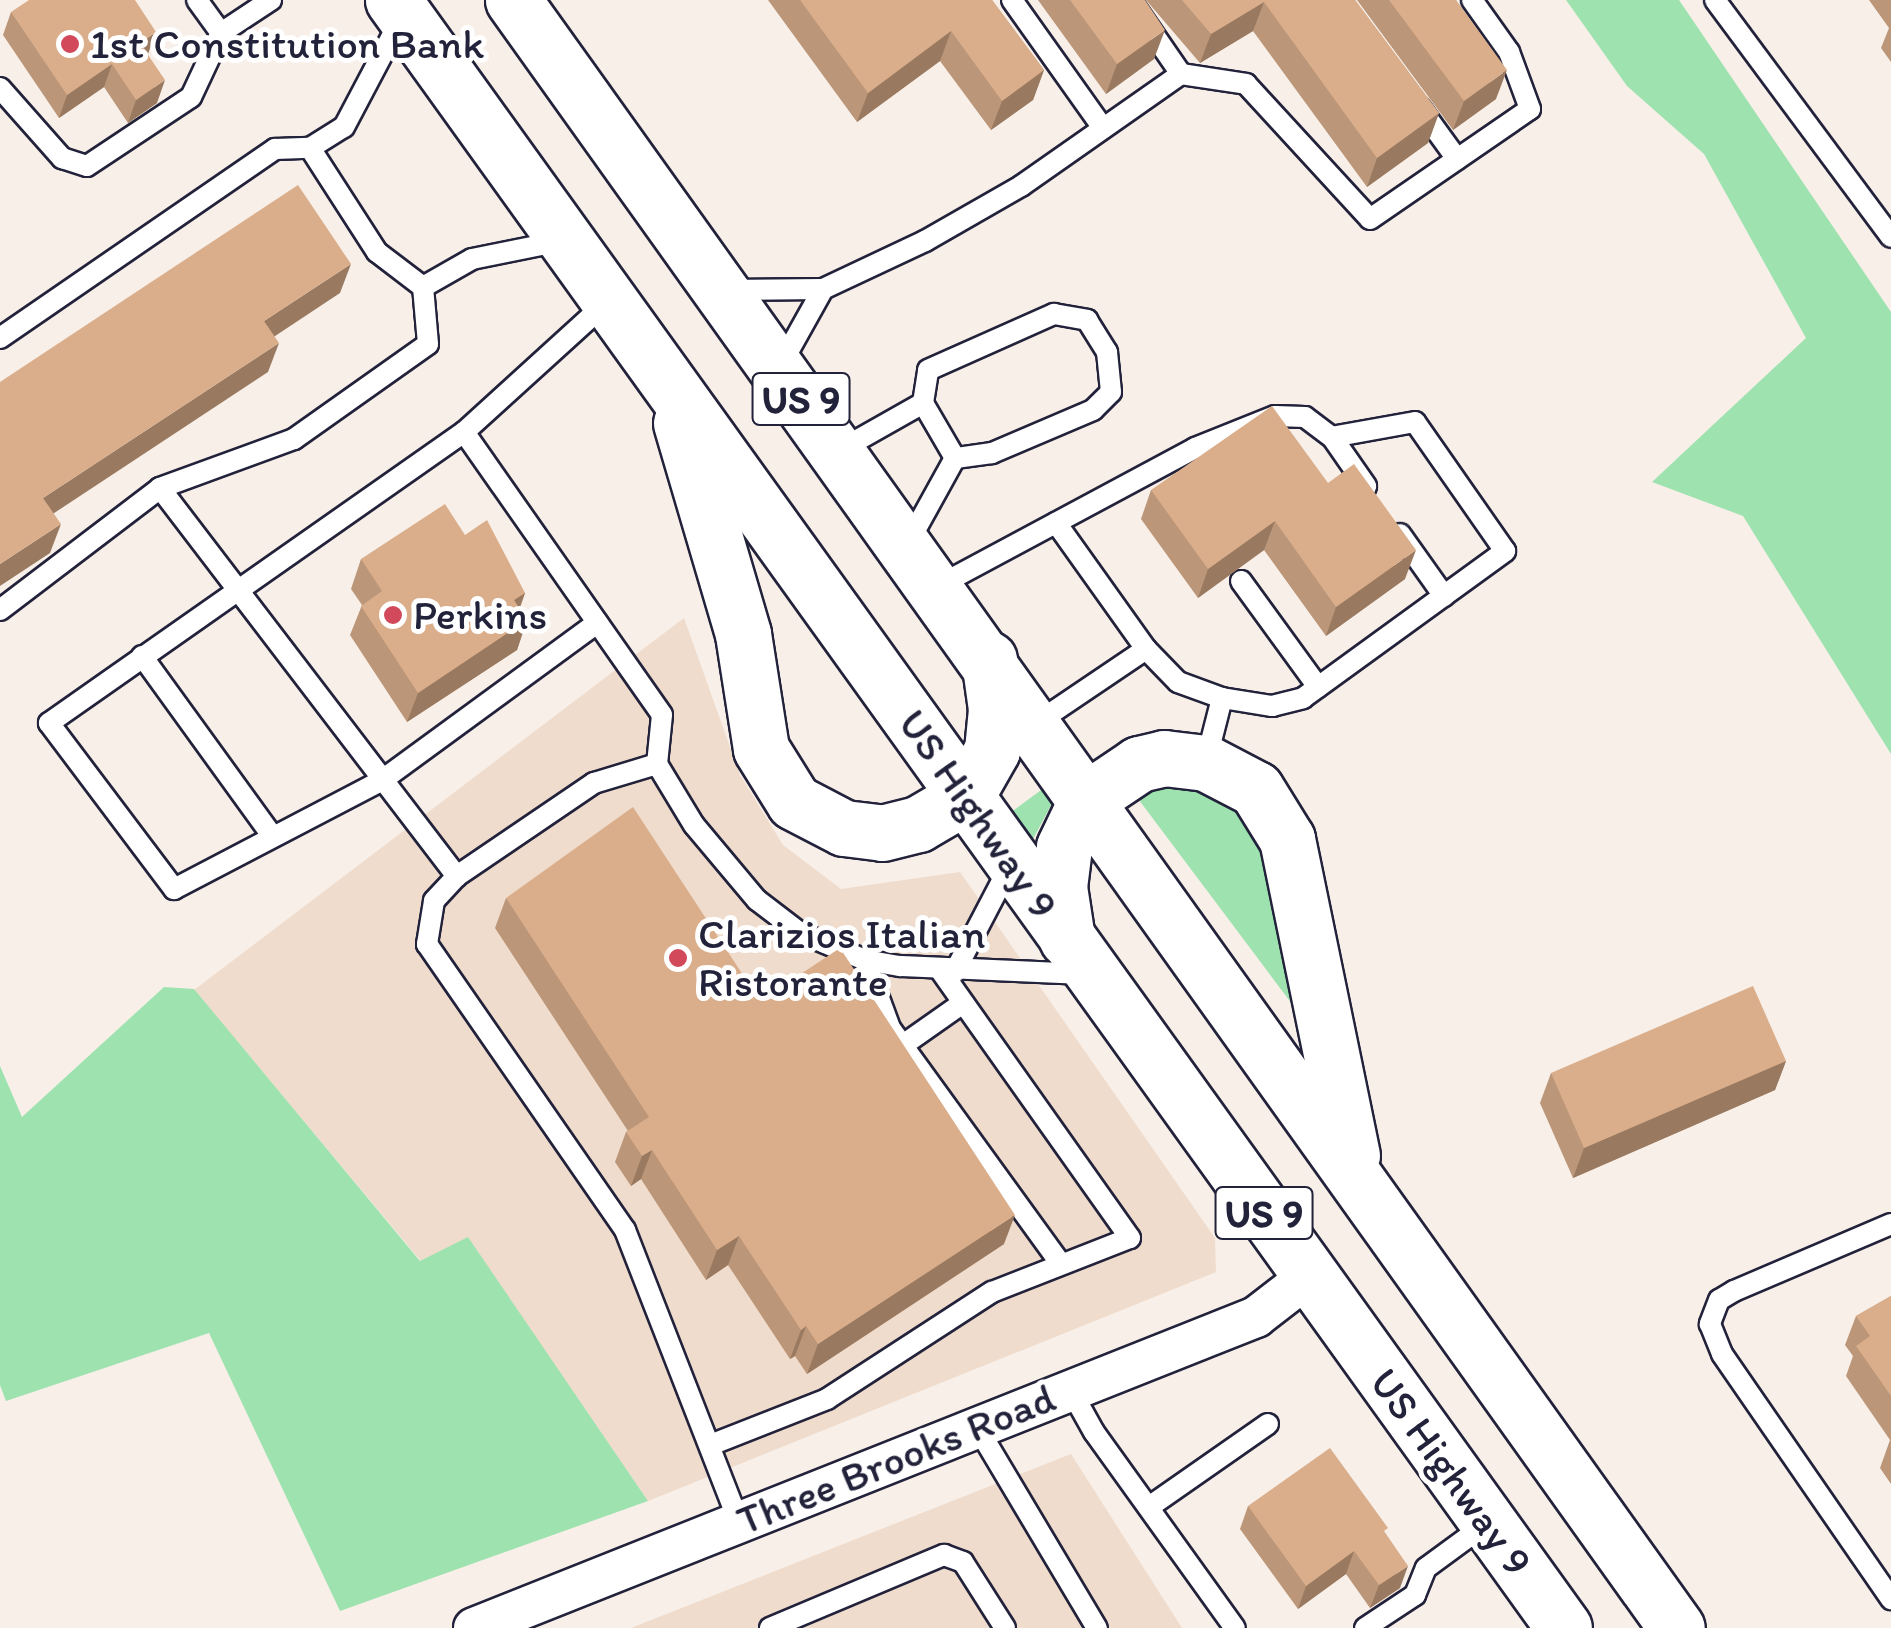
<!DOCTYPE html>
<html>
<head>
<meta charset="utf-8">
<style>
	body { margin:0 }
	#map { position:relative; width:1891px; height:1628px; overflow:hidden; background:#f8efe8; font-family:Itim,sans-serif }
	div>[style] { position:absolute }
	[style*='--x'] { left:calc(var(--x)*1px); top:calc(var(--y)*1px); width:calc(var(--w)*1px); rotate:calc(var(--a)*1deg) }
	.built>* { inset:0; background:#efdccc }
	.green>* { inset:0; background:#9ee3af }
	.roads { filter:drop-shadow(2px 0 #22223b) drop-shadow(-2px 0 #22223b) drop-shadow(0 2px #22223b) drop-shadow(0 -2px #22223b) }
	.service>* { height:20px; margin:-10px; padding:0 10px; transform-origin:10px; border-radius:10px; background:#fff }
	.minor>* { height:40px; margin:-20px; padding:0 20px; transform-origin:20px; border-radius:20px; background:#fff }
	.trunk>* { height:55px; margin:-27.5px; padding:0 27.5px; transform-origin:27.5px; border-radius:27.5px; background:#fff }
	.wall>* { inset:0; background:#bb9678 }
	.shaded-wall>* { inset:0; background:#997a61 }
	.building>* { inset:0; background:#daae8b }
	.dots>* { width:28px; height:28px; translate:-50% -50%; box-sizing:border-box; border:5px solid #fff; border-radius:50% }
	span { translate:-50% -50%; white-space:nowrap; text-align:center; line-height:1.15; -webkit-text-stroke:10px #fff; paint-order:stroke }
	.shield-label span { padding:2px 8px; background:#fff; border:2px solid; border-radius:8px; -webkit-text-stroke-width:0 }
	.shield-label { font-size:40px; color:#22223b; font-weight:700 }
	.poi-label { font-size:42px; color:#22223b }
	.left { translate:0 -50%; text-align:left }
	.street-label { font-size:42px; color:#22223b }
</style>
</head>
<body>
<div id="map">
	<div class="built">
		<i style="clip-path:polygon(684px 618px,740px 775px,783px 845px,841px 889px,960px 872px,1215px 1238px,1216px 1272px,648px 1501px,468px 1238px,421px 1261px,194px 990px)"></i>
		<i style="clip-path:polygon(1071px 1454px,1182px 1628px,631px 1628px)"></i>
	</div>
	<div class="green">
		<i style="clip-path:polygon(1566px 0,1679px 0,1891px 312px,1891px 754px,1743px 516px,1652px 482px,1806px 338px,1704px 154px,1627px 86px)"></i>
		<i style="clip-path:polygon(1167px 782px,1207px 786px,1262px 830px,1292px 1004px,1139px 800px,1138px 790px)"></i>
		<i style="clip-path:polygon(1048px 785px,1055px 798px,1032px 841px,1010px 813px)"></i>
		<i style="clip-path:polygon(164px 987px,194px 989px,420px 1261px,468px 1237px,648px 1501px,340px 1611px,209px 1333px,6px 1401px,0 1385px,0 1066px,22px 1117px)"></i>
	</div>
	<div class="roads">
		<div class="service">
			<i style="--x:197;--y:0;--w:41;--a:54"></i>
			<i style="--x:1012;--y:0;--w:157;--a:54.6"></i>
			<i style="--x:1130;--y:0;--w:90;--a:55.4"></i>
			<i style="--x:1715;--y:0;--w:295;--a:53.4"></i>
			<i style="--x:0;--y:88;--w:94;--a:48.5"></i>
			<i style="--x:62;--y:158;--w:26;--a:18"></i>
			<i style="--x:87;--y:166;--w:125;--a:-33.6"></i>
			<i style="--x:191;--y:97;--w:71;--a:-64.9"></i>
			<i style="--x:221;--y:33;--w:60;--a:-33.4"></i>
			<i style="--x:1420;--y:108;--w:63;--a:54"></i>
			<i style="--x:423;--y:287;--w:56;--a:-29.7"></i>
			<i style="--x:472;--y:259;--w:91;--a:-11.4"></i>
			<i style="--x:727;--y:290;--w:96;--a:-0.6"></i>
			<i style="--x:823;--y:289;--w:113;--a:-25.2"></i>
			<i style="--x:925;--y:241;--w:111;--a:-29.8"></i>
			<i style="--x:1021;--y:186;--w:195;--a:-35"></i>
			<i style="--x:1181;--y:74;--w:66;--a:8.7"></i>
			<i style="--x:1246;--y:84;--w:183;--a:47.4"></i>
			<i style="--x:1370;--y:219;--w:194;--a:-34.5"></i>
			<i style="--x:1530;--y:109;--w:61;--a:-110.2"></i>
			<i style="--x:1509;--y:52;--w:64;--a:-125.4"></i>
			<i style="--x:606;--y:303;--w:192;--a:137.7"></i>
			<i style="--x:464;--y:432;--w:345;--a:55"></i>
			<i style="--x:662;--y:715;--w:49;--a:95.8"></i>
			<i style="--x:0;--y:338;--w:334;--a:-34.5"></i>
			<i style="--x:275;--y:149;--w:35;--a:-2"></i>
			<i style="--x:310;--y:148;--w:40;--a:-32"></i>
			<i style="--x:344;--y:127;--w:124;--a:-62.2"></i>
			<i style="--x:780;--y:366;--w:88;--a:-60.8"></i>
			<i style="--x:923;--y:403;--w:64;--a:59.8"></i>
			<i style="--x:464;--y:432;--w:507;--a:144.96"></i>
			<i style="--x:49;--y:723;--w:208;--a:53"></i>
			<i style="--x:174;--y:889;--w:233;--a:-27.6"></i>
			<i style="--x:381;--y:781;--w:268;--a:-36.2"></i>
			<i style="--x:840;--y:450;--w:95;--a:-29.5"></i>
			<i style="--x:923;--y:403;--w:33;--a:-81"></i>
			<i style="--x:928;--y:370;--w:138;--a:-24"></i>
			<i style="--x:1054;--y:314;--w:34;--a:10"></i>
			<i style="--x:1087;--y:320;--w:38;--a:58"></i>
			<i style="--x:1107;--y:352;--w:40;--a:84.3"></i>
			<i style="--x:1111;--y:392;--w:25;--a:135"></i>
			<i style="--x:1093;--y:410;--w:110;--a:156.9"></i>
			<i style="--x:992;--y:453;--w:37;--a:172"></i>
			<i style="--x:955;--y:458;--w:99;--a:118.9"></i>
			<i style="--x:160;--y:488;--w:143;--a:-20.1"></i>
			<i style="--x:294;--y:439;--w:164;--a:-35.3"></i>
			<i style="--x:428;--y:344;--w:57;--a:-95"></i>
			<i style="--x:423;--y:287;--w:58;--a:-142.7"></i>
			<i style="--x:377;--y:252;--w:124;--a:-122.8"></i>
			<i style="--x:1400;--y:534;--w:76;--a:54.6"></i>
			<i style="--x:1241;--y:581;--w:131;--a:54"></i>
			<i style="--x:938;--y:586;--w:292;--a:-28.2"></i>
			<i style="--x:1195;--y:448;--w:86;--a:-21.8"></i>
			<i style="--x:1275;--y:416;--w:30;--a:2"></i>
			<i style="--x:1305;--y:417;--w:34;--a:37"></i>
			<i style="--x:1332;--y:437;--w:60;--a:55.2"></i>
			<i style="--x:0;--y:610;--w:201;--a:-37.3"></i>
			<i style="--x:160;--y:488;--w:489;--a:52.6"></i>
			<i style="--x:457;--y:876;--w:34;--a:133"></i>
			<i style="--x:434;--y:901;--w:44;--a:99.2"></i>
			<i style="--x:427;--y:944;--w:348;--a:55.3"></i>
			<i style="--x:625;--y:1230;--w:313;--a:68.7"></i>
			<i style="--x:1146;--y:649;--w:46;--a:45.9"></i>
			<i style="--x:1178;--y:682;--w:47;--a:20"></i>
			<i style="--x:142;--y:656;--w:223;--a:54.1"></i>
			<i style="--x:1035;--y:724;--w:134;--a:-34"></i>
			<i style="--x:1146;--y:649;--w:155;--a:-125.5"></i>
			<i style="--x:1206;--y:761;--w:65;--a:-75.7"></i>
			<i style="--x:1222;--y:698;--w:51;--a:9.1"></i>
			<i style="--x:1272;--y:706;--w:32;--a:-14"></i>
			<i style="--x:1303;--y:698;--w:250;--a:-36"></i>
			<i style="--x:1505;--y:551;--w:157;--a:-124.9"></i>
			<i style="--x:1415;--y:422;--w:84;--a:169.8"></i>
			<i style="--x:457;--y:876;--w:166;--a:-34.2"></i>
			<i style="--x:594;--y:783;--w:66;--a:-16.8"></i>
			<i style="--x:657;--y:764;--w:71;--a:58.8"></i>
			<i style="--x:694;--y:825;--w:98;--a:50"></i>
			<i style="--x:757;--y:900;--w:53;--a:37.3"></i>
			<i style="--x:799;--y:932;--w:72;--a:23"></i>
			<i style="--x:865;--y:960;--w:36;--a:10"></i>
			<i style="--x:900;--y:966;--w:185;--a:2.5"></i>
			<i style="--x:865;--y:960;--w:72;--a:69.8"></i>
			<i style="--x:890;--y:1028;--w:291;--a:54.1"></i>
			<i style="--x:954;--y:973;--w:119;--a:-62.4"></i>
			<i style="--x:903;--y:1045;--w:70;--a:-35.1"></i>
			<i style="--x:1891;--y:1224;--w:171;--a:156.9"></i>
			<i style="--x:1734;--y:1291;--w:17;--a:149"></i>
			<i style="--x:1719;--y:1300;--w:26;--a:111"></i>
			<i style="--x:1710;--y:1324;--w:32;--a:68"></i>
			<i style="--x:1722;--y:1354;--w:298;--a:55.4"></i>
			<i style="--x:1070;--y:1389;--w:49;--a:60.8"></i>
			<i style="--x:1094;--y:1432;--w:241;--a:54.3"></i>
			<i style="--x:977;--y:1427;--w:234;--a:59.2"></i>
			<i style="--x:713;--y:1444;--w:123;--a:-21.5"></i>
			<i style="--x:827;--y:1399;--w:197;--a:-33"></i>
			<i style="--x:992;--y:1292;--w:148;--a:-21.4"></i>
			<i style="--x:1130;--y:1238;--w:327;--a:-125.3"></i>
			<i style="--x:1149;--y:1507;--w:145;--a:-34.9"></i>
			<i style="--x:770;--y:1628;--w:189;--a:-22.8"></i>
			<i style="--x:944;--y:1555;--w:20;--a:20"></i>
			<i style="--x:963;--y:1562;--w:78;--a:57.5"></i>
			<i style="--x:1365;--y:1628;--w:60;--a:-33.4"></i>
			<i style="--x:1415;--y:1595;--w:29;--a:-68"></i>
			<i style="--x:1426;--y:1568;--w:74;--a:-36.3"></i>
		</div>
		<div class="minor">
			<i style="--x:474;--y:1628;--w:842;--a:-21.69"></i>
			<i style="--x:1256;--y:1317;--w:67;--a:-37.7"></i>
		</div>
		<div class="trunk">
			<i style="--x:393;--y:0;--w:2005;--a:54.27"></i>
			<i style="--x:513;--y:0;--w:2001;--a:54.44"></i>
			<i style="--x:681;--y:423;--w:220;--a:73.6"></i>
			<i style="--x:743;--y:634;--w:116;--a:81.1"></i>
			<i style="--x:761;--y:749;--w:62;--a:58.1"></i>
			<i style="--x:794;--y:802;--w:56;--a:27.5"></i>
			<i style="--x:844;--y:828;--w:38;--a:7"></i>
			<i style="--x:882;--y:833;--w:37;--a:-14"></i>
			<i style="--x:918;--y:824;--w:56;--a:-30.3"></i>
			<i style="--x:966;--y:796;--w:53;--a:-60.5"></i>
			<i style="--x:992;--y:750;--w:41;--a:-84.4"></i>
			<i style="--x:996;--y:709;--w:50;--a:-98"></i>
			<i style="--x:1067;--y:939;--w:53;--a:-98.7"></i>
			<i style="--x:1059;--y:887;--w:40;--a:-82.9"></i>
			<i style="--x:1064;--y:847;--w:53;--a:-64.4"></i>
			<i style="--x:1087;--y:799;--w:63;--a:-33.9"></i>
			<i style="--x:1139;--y:764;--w:26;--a:-13"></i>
			<i style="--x:1164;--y:758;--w:42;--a:6.8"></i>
			<i style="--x:1206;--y:763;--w:56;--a:27.5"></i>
			<i style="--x:1256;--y:789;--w:59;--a:58.2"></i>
			<i style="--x:1287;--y:839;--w:323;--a:78.4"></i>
		</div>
	</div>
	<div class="wall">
		<i style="clip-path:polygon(768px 0,992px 0,1044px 70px,1033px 100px,991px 130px,940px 61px,857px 122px)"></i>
		<i style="clip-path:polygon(1038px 0,1145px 0,1154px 59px,1106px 94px)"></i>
		<i style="clip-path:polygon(1146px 0,1355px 0,1439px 113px,1428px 143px,1367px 187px,1253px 31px,1200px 63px)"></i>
		<i style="clip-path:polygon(1357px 0,1456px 0,1496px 99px,1453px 130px)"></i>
		<i style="clip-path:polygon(1869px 0,1891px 0,1891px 62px,1881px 48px,1889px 28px)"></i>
		<i style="clip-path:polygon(11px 12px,148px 54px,157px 103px,128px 123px,104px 87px,59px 118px,3px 35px)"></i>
		<i style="clip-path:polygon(1328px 483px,1405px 579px,1326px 636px,1264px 550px,1198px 598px,1141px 519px,1151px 490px)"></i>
		<i style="clip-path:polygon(465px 535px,525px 593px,520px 608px,527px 620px,517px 650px,407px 722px,350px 635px,362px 605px,351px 589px,361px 559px)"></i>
		<i style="clip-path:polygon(506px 898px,760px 1001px,1004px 1244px,807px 1374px,795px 1356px,790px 1359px,728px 1265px,706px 1280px,641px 1179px,631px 1186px,615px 1162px,626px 1132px,628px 1131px,495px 928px)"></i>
		<i style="clip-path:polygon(1786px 1061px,1775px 1090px,1573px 1178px,1540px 1103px,1551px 1073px)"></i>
		<i style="clip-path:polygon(1891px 1296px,1891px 1484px,1880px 1468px,1890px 1440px,1846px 1376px,1853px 1356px,1845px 1345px,1856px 1316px)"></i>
		<i style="clip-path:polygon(1248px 1506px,1386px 1534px,1400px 1588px,1370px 1608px,1346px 1574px,1298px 1609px,1240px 1529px)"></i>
	</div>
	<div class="shaded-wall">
		<i style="clip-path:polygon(1264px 2px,1253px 31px,1200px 63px,1211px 34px)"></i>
		<i style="clip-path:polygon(1165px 30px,1154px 59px,1106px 94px,1117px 64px)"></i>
		<i style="clip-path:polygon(951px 31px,940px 61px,857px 122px,868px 93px)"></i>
		<i style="clip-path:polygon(156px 32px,148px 54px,140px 43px)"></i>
		<i style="clip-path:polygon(112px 64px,104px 87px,59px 118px,67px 95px)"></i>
		<i style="clip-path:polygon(1044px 70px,1033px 100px,991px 130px,1002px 101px)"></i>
		<i style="clip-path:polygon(1507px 70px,1496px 99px,1453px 130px,1464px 101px)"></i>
		<i style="clip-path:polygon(165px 80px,157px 103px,128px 123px,136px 100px)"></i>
		<i style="clip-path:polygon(1439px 113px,1428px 143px,1367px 187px,1377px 158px)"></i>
		<i style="clip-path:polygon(351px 264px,340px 293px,254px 350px,264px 321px)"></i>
		<i style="clip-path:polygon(279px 343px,268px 372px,33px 527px,43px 498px)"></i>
		<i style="clip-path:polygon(1275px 521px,1264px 550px,1198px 598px,1208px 569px)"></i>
		<i style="clip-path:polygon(61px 524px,50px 553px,0 586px,0 564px)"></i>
		<i style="clip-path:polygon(1416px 550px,1405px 579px,1326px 636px,1336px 607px)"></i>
		<i style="clip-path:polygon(525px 593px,514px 622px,514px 600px)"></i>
		<i style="clip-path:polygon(527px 620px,517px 650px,407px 722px,418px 693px)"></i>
		<i style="clip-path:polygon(1786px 1061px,1775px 1090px,1573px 1178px,1584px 1148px)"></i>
		<i style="clip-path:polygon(652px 1150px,641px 1179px,631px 1186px,642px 1156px)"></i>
		<i style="clip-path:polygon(1015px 1215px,1004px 1244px,807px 1374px,818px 1344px)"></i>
		<i style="clip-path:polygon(739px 1236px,728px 1265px,706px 1280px,717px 1250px)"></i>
		<i style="clip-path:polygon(806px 1326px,795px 1356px,790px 1359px,801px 1330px)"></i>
		<i style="clip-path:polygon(1354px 1551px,1346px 1574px,1298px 1609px,1306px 1586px)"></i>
		<i style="clip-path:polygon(1408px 1566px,1400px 1588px,1370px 1608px,1379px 1585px)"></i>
	</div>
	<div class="building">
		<i style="clip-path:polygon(29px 0,135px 0,156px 32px,140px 43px,165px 80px,136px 100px,112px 64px,67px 95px,11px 12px)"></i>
		<i style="clip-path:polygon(800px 0,992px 0,1044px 70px,1002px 101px,951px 31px,868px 93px)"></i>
		<i style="clip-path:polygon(1070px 0,1145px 0,1165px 30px,1117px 64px)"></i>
		<i style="clip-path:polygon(1182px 0,1355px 0,1439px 113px,1377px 158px,1264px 2px,1211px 34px)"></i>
		<i style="clip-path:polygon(1389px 0,1456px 0,1507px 70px,1464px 101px)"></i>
		<i style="clip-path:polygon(298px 185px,351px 264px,264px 321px,279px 343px,43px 498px,61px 524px,0 564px,0 382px)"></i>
		<i style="clip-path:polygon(1272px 406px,1328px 483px,1354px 464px,1416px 550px,1336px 607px,1275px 521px,1208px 569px,1151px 490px)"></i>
		<i style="clip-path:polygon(445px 504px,465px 535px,487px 520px,525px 593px,514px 600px,527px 620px,418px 693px,361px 606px,382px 591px,361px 559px)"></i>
		<i style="clip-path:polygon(633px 807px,760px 1001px,840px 948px,1015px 1215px,818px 1344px,806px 1326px,801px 1330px,739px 1236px,717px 1250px,652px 1150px,642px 1156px,626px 1132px,649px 1117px,506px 898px)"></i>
		<i style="clip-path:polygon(1753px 986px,1786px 1061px,1584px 1148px,1551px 1073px)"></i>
		<i style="clip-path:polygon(1891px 1296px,1891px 1396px,1856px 1346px,1870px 1336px,1856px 1316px)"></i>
		<i style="clip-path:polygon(1330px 1448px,1388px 1528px,1384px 1531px,1408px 1566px,1379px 1585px,1354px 1551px,1306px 1586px,1248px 1506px)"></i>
	</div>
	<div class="dots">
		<i style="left:70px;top:44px;background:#d1495b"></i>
		<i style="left:393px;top:615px;background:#d1495b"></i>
		<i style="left:678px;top:958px;background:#d1495b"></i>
	</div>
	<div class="shield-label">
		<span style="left:801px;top:399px">US 9</span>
		<span style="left:1264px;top:1213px">US 9</span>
	</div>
	<div class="poi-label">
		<span class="left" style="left:90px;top:44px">1st Constitution Bank</span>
		<span class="left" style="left:413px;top:615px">Perkins</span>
		<span class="left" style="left:698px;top:958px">Clarizios Italian<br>Ristorante</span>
	</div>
	<div class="street-label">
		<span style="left:978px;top:814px;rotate:55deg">US Highway 9</span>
		<span style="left:896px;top:1459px;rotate:-22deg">Three Brooks Road</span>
		<span style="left:1451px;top:1472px;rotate:54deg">US Highway 9</span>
	</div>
</div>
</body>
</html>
